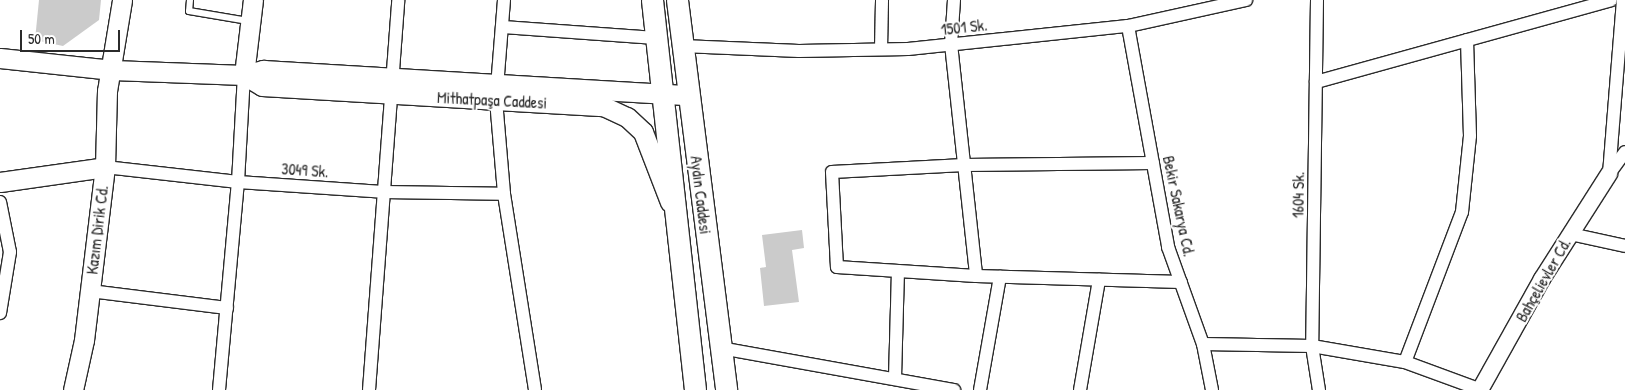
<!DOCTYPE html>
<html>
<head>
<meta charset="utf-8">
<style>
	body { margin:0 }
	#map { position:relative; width:1625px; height:390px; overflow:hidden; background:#fff; font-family:"Patrick Hand",sans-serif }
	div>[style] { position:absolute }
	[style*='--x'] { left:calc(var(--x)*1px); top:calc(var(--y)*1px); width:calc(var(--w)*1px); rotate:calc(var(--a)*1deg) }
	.building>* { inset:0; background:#cbcbcb }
	.roads { filter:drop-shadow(1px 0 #2b2b2b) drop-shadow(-1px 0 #2b2b2b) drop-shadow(0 1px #2b2b2b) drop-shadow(0 -1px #2b2b2b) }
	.service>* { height:6px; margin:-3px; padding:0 3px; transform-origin:3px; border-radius:3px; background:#fff }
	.minor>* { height:12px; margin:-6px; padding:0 6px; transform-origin:6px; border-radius:6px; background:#fff }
	.tertiary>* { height:16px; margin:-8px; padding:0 8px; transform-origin:8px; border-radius:8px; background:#fff }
	.secondary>* { height:19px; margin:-9.5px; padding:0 9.5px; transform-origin:9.5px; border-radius:9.5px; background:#fff }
	.trunk>* { height:21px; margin:-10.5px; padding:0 10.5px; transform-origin:10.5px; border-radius:10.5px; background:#fff }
	span { translate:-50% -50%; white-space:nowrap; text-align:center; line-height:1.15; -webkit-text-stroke:4px #fff; paint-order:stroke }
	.street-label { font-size:16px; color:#2b2b2b }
	.scale { position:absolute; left:20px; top:30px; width:100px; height:22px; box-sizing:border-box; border:2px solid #2b2b2b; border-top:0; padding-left:6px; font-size:15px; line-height:18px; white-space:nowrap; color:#2b2b2b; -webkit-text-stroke:4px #fff; paint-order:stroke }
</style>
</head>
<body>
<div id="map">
	<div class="building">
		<i style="clip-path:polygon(39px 0,101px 0,99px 20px,63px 46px,35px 40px)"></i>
		<i style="clip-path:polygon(802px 230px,804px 248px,792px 250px,799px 302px,764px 306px,760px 268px,766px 267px,762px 235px)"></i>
	</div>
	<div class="roads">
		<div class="service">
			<i style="--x:190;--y:0;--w:11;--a:95"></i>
			<i style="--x:189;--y:11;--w:60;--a:9.6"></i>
		</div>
		<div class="minor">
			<i style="--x:504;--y:0;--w:100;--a:94.6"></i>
			<i style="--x:496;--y:100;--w:94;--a:85.1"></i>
			<i style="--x:504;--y:194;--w:198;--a:81"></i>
			<i style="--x:954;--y:0;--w:44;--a:93.9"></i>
			<i style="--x:951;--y:44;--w:233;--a:83.8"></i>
			<i style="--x:1317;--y:0;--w:346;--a:90.8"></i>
			<i style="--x:1312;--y:346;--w:45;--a:81"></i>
			<i style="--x:1128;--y:26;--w:225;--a:79.7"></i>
			<i style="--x:1168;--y:247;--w:103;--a:70.2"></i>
			<i style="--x:1203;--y:344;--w:47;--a:78.9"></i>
			<i style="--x:503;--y:27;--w:153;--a:4.1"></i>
			<i style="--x:682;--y:46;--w:117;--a:2.4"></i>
			<i style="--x:799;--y:51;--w:109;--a:-1.1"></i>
			<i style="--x:908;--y:49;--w:221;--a:-6"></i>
			<i style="--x:1128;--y:26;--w:121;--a:-12.4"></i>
			<i style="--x:881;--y:49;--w:49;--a:-88.8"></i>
			<i style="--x:1316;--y:82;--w:306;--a:-15.5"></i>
			<i style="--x:1153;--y:163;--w:189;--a:179.4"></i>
			<i style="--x:964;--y:165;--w:132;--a:177"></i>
			<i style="--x:832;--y:172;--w:95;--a:87"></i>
			<i style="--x:837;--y:267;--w:139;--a:3.7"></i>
			<i style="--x:976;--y:276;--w:205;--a:1.7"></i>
			<i style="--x:105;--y:167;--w:134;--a:6.4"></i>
			<i style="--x:238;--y:182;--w:145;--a:3.9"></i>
			<i style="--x:383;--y:192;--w:121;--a:0.9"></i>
			<i style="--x:1609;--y:174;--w:175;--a:-85.4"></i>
			<i style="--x:1609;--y:174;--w:27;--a:-54"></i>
			<i style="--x:0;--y:202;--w:51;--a:78.7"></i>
			<i style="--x:10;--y:252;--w:62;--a:99.3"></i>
			<i style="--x:1570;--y:234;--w:56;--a:12.3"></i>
			<i style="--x:90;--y:291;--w:138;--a:7.1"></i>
			<i style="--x:1203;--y:344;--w:109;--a:1.1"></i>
			<i style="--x:1312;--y:346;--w:94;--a:9.8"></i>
			<i style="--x:1405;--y:362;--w:81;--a:20.2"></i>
			<i style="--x:720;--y:348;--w:238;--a:10.2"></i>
			<i style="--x:1405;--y:362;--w:160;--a:-69.2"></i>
			<i style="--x:1462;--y:212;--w:76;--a:-84"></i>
			<i style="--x:1470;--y:136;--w:96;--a:-91.8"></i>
			<i style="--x:895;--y:378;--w:107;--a:-88.4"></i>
			<i style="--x:219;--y:390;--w:209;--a:-84.8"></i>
			<i style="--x:238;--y:182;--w:107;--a:-86.8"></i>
			<i style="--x:369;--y:390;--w:391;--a:-85.7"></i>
			<i style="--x:980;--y:390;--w:115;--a:-80"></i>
			<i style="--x:1080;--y:390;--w:112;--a:-80.2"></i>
		</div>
		<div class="tertiary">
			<i style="--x:1480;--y:390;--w:127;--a:-60.8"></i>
			<i style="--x:1542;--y:279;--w:125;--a:-57.5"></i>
		</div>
		<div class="secondary">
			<i style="--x:0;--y:58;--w:113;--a:6.1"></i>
			<i style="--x:112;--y:70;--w:132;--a:2.2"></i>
			<i style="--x:244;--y:75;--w:20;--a:-15"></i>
			<i style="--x:263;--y:70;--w:426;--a:3.4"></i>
			<i style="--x:244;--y:75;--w:21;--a:31"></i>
			<i style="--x:262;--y:86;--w:342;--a:3.4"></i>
			<i style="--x:603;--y:106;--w:26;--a:25"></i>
			<i style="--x:627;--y:117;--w:22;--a:43"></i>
			<i style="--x:643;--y:132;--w:75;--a:68.9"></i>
			<i style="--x:244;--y:75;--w:76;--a:-83.2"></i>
			<i style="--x:0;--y:182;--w:106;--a:-8.1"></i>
			<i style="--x:73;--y:390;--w:51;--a:-77.6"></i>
			<i style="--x:84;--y:340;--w:174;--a:-83.1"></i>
			<i style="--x:105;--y:167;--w:76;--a:-88.5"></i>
			<i style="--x:107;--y:91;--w:92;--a:-80.6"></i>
		</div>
		<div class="trunk">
			<i style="--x:652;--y:0;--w:392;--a:83.7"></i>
			<i style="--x:677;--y:0;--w:393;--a:82.8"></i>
		</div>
	</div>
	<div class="street-label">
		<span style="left:964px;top:27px;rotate:-6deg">1501 Sk.</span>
		<span style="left:492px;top:100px;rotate:3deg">Mithatpaşa Caddesi</span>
		<span style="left:305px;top:170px;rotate:4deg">3049 Sk.</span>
		<span style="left:701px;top:195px;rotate:83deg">Aydın Caddesi</span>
		<span style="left:1298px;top:195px;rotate:-89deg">1604 Sk.</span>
		<span style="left:1179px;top:206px;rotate:78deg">Bekir Sakarya Cd.</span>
		<span style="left:97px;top:230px;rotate:-83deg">Kazım Dirik Cd.</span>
		<span style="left:1543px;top:280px;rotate:-60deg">Bahçelievler Cd.</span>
	</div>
	<div class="scale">50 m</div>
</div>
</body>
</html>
